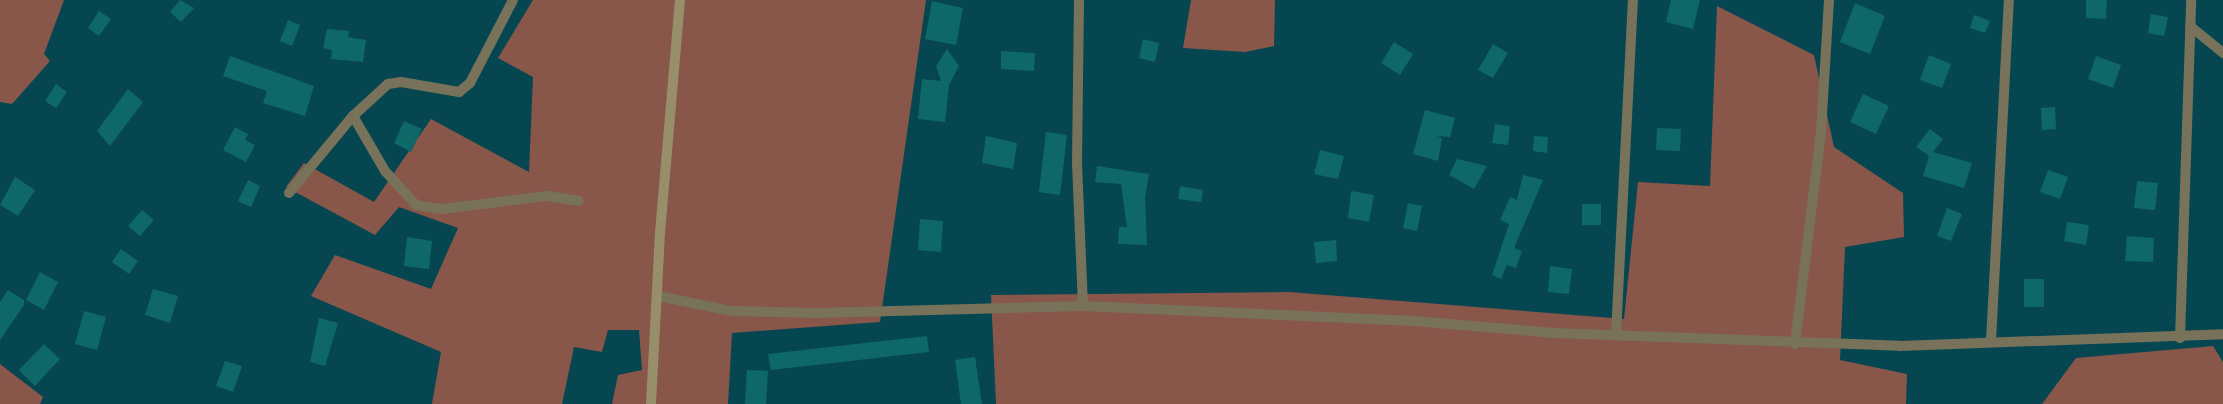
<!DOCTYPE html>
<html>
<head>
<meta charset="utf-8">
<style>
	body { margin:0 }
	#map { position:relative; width:2223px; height:404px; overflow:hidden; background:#054651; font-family:"Source Serif 4",serif }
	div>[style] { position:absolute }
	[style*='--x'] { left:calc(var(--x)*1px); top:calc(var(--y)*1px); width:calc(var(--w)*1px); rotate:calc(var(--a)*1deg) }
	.green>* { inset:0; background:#89564a }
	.building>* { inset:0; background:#0f6868 }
	.street>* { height:10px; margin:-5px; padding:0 5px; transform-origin:5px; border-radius:5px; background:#78725b }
	.secondary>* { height:10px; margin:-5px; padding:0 5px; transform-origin:5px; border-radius:5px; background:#998e6a }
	span { translate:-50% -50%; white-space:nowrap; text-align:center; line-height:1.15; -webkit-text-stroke:4.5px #054651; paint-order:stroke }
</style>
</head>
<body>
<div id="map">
	<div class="green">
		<i style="clip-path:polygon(0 0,64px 0,44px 54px,50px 61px,12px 104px,0 102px)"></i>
		<i style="clip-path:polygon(533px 0,926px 0,880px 322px,732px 333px,728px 404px,612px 404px,618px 375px,642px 370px,639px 330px,608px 330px,602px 352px,574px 347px,562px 404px,432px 404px,441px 352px,311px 296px,335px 255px,431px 289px,458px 228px,399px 207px,375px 235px,286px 187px,304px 163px,374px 202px,431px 119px,529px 172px,533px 77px,498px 58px)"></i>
		<i style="clip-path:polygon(1191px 0,1275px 0,1274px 46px,1245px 52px,1183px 48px)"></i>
		<i style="clip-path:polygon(1717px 6px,1814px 55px,1834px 147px,1903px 193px,1904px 237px,1845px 247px,1840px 360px,1907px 374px,1906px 404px,996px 404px,991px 295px,1289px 292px,1624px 319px,1638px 182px,1710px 186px)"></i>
		<i style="clip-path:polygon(2213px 346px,2223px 362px,2223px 404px,2042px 404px,2076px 358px)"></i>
		<i style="clip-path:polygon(0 364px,43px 397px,40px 404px,0 404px)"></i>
	</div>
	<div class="building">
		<i style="clip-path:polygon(180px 0,194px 8px,181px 22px,170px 12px)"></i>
		<i style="clip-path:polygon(1671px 0,1700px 0,1693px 29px,1666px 22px)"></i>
		<i style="clip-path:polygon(2086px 0,2107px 0,2106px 19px,2086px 18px)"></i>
		<i style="clip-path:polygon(932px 1px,963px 8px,956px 45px,925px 39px)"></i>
		<i style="clip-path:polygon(1855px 3px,1885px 16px,1870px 54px,1840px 42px)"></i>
		<i style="clip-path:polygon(99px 11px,111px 19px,99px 36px,88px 28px)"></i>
		<i style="clip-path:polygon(2151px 14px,2168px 17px,2164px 36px,2148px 33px)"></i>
		<i style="clip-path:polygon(1974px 15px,1990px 21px,1985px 33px,1970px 28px)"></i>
		<i style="clip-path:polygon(288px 20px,300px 25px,292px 46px,280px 41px)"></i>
		<i style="clip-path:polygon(327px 29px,349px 31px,348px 37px,366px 40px,363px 62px,331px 59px,332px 50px,323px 48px)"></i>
		<i style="clip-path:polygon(1143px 39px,1159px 43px,1155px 62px,1139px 58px)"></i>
		<i style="clip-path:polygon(1394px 42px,1413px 54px,1400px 75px,1381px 63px)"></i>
		<i style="clip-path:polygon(1493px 44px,1508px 53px,1493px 78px,1478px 70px)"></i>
		<i style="clip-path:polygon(947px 49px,959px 66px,949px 85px,945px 122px,918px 119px,922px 79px,941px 81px,936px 66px)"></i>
		<i style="clip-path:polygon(1001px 51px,1035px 53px,1034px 71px,1001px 69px)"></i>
		<i style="clip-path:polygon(1929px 55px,1951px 64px,1942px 88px,1920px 80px)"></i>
		<i style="clip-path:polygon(230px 56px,314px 86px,305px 116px,263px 103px,267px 91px,223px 76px)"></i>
		<i style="clip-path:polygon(2096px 56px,2121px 65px,2113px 88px,2088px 79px)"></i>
		<i style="clip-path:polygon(56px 84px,67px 92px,56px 108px,45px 101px)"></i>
		<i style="clip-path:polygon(128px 89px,143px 102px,110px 146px,97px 131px)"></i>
		<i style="clip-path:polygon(1863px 94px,1889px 106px,1876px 134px,1850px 122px)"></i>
		<i style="clip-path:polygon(2055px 107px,2056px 129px,2042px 130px,2041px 108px)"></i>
		<i style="clip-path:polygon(1425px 110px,1455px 118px,1450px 137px,1437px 136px,1442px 138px,1438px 161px,1413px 154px)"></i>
		<i style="clip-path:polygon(404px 121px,422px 129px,411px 152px,394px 143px)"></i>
		<i style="clip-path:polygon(1495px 124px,1510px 126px,1508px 145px,1492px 143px)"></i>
		<i style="clip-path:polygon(235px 127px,248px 134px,245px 140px,255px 145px,246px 162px,223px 150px)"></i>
		<i style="clip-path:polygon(1657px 128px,1681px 129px,1680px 151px,1656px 150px)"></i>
		<i style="clip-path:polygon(1930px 129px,1943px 139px,1933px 152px,1972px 163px,1964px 188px,1923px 176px,1929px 156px,1916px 147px)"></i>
		<i style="clip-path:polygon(1046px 132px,1067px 135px,1060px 195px,1039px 192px)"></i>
		<i style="clip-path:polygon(986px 136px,1017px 143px,1013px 169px,982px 163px)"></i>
		<i style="clip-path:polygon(1534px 136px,1548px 137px,1547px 153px,1533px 151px)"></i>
		<i style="clip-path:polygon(1320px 150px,1344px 156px,1338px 179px,1314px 174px)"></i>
		<i style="clip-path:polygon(1457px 159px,1487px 166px,1474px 189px,1449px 175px)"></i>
		<i style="clip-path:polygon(1097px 166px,1149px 174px,1145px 198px,1147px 245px,1118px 244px,1119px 227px,1127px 227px,1121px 184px,1095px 182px)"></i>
		<i style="clip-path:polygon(2048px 170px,2068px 177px,2060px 199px,2040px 192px)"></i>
		<i style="clip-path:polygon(1523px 175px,1543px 180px,1514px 248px,1522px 251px,1516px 268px,1507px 265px,1501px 279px,1492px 275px,1509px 224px,1500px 220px,1510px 197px,1517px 200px)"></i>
		<i style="clip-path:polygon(15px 177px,35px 190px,18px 216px,0 205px)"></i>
		<i style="clip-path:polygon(248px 180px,260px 186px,251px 207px,238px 201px)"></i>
		<i style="clip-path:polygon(2137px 181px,2158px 183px,2155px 210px,2134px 208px)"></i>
		<i style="clip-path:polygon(1180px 186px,1203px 190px,1201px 202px,1178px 199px)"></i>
		<i style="clip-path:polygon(1351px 191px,1374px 195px,1369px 222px,1348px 218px)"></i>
		<i style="clip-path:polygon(1408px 203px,1422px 206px,1417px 231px,1403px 228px)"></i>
		<i style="clip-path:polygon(1582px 204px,1601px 204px,1601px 225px,1582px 225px)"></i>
		<i style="clip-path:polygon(1947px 208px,1962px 214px,1951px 241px,1937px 236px)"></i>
		<i style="clip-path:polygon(142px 210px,154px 220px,140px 236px,128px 226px)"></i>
		<i style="clip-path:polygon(920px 219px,943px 221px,941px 252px,918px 250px)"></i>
		<i style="clip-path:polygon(2067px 222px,2089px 225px,2086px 245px,2064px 241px)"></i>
		<i style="clip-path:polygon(2127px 236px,2154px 238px,2153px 262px,2125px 261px)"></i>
		<i style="clip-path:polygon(407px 237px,432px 241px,429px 269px,404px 266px)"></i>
		<i style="clip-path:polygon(1336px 240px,1337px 261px,1316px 263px,1314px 242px)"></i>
		<i style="clip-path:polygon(121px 249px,138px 261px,129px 274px,112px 262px)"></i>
		<i style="clip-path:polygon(1550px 266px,1572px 269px,1569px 294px,1548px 292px)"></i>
		<i style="clip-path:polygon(40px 272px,58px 282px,44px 310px,26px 300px)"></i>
		<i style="clip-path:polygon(2024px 279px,2044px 279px,2044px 307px,2024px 307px)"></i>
		<i style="clip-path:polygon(153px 289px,178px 296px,170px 323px,145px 315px)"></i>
		<i style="clip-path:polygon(8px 290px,24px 300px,24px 305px,0 340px,0 302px)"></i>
		<i style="clip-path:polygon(84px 311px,106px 317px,97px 350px,75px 344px)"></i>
		<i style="clip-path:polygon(319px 318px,338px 323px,325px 366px,310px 362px)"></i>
		<i style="clip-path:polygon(927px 336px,929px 352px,771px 370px,768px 354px)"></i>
		<i style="clip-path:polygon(44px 344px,60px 359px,35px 386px,19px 370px)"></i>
		<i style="clip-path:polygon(975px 357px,982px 404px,961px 404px,955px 360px)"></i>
		<i style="clip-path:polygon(225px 361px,242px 366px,233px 392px,216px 386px)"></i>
		<i style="clip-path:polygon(747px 370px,768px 371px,766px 404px,745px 404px)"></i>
	</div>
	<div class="street">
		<i style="--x:1079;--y:0;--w:163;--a:90.7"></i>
		<i style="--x:1077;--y:163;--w:143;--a:87.6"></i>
		<i style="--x:2190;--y:26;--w:43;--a:39.3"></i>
		<i style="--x:353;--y:116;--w:64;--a:59.8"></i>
		<i style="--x:385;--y:171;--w:46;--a:47.6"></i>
		<i style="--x:416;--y:205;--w:26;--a:9"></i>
		<i style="--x:442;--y:209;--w:106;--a:-7.1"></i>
		<i style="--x:547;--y:196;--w:32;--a:9"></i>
		<i style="--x:289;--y:193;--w:100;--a:-50.3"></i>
		<i style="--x:353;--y:116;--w:47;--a:-42.4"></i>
		<i style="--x:388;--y:84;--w:13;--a:-9"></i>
		<i style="--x:401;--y:82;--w:59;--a:9.8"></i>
		<i style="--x:459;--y:92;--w:14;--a:-39"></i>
		<i style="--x:470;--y:83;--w:93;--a:-62.6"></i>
		<i style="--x:658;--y:296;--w:75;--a:11.6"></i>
		<i style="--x:731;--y:311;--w:86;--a:1.3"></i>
		<i style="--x:817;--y:313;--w:266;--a:-1.5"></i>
		<i style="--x:1083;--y:306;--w:331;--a:2.6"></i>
		<i style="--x:1414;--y:321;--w:140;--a:4.9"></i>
		<i style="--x:1553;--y:333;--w:347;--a:2.1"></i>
		<i style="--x:1900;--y:346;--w:323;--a:-2.1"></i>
		<i style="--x:1616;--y:334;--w:334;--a:-87.1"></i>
		<i style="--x:2180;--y:338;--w:338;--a:-88.1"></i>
		<i style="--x:1991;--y:341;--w:341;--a:-87"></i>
		<i style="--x:1795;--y:344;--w:215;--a:-83"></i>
		<i style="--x:1821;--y:131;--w:131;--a:-86.5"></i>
	</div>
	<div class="secondary">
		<i style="--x:651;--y:404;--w:171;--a:-87"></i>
		<i style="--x:660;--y:233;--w:234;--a:-85.1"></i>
	</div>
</div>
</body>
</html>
